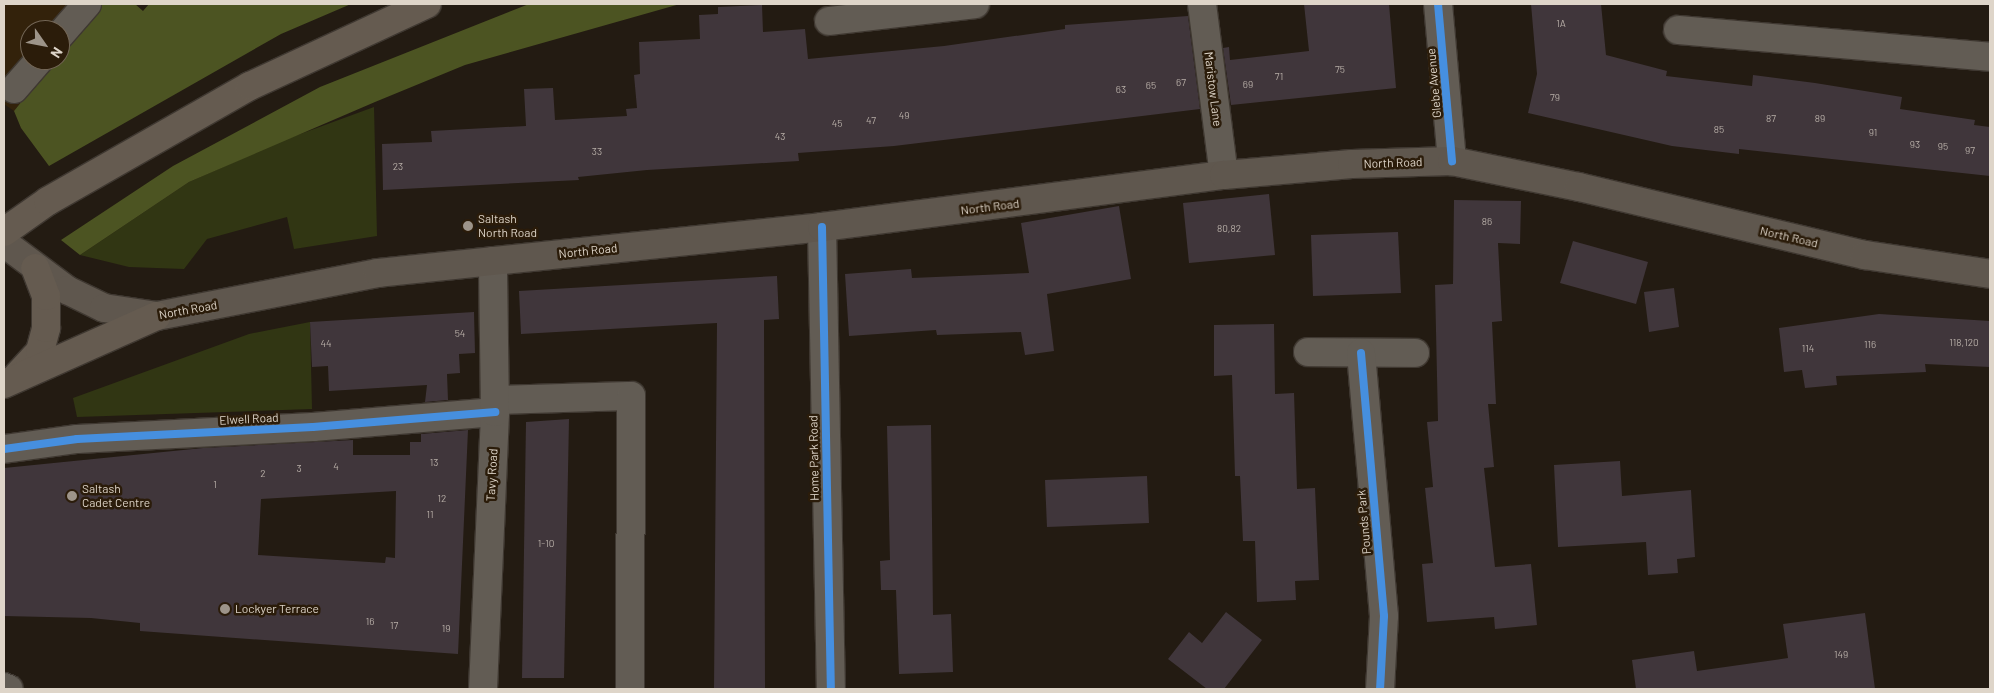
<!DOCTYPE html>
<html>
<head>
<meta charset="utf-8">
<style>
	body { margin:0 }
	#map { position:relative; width:1994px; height:693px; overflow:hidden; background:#231b12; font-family:Barlow,sans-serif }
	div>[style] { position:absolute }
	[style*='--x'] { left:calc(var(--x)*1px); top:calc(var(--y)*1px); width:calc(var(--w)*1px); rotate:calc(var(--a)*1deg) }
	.built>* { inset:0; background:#33220b }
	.green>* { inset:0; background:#313613 }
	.forest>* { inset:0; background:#4c5422 }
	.building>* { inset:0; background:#40363b }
	.roads { filter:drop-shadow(1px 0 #3f3831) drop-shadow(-1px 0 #3f3831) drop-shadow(0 1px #3f3831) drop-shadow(0 -1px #3f3831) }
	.minor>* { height:28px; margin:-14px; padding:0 14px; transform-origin:14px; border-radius:14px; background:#625c54 }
	.major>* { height:28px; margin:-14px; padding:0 14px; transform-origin:14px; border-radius:14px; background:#5f574e }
	.highway>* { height:28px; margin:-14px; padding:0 14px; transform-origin:14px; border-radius:14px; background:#655b50 }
	.cycleway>* { height:8px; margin:-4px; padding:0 4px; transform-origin:4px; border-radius:4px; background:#468fdf }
	.dots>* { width:14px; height:14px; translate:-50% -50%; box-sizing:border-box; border:2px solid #2b1c0a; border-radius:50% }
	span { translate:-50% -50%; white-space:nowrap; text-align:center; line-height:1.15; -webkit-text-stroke:5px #2b1c0a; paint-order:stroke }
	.number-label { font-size:10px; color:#b6ada6 }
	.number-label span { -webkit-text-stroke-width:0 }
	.street-label { font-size:12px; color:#ded5c9 }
	.poi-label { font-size:12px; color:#ded5c9 }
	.left { translate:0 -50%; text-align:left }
	.frame { position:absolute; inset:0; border:5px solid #ded5c9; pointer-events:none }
	.north { position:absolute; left:20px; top:20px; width:50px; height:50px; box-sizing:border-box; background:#2b1c0a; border:1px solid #736656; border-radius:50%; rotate:123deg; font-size:14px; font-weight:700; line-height:20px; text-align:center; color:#ded5c9 }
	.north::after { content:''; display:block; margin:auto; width:18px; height:22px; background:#9d9489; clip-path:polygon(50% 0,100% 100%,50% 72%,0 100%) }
</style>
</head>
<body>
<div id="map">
	<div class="built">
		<i style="clip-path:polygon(4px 4px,101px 4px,60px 54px,60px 30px,30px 30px,30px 60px,55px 60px,14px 111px,4px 104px)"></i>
	</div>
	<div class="green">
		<i style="clip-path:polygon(374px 107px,377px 236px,294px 249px,287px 217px,207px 239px,184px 269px,129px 267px,80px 255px,189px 182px,284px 140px)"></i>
		<i style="clip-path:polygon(310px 322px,312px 409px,77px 417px,73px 398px,249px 334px)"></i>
	</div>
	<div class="forest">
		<i style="clip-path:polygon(101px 4px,135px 4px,143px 11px,149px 4px,351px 4px,281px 34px,49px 166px,21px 128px,14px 111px,55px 60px,60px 60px,60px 54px)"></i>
		<i style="clip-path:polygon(529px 4px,680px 4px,465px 65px,375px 102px,189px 182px,80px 255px,61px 240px,173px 166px,320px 87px)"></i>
	</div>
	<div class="building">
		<i style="clip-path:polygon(1304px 4px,1389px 4px,1396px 88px,1231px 105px,1223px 48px,1229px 47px,1230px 60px,1309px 51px)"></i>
		<i style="clip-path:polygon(1531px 4px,1601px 4px,1606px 55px,1667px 71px,1666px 76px,1752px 86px,1753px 75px,1815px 83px,1902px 97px,1900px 109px,1975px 120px,1974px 125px,1990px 127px,1990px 176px,1739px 149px,1739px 154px,1672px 146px,1528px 113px,1537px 74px)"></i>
		<i style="clip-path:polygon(762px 5px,763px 32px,805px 29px,808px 59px,944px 46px,1065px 29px,1065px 25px,1188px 16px,1200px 109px,894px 146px,798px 153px,799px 161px,647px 170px,578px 177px,579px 180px,383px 190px,382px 144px,432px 142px,431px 131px,526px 126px,524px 89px,553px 88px,555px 120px,627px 116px,626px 109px,637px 108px,634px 75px,640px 74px,639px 42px,700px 39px,699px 15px,718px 14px,718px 7px)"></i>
		<i style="clip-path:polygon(1269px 194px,1275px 255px,1189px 263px,1183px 203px)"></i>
		<i style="clip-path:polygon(1454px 200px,1521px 201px,1520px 244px,1498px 243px,1502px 321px,1492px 322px,1496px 404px,1488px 404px,1494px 467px,1484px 468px,1495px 567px,1531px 564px,1537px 625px,1495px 629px,1494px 617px,1427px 622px,1422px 564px,1433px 563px,1425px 488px,1433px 487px,1427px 422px,1438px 421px,1435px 285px,1453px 284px)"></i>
		<i style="clip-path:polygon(1119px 206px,1131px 279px,1047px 294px,1054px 351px,1025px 355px,1021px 332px,937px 335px,936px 330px,849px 336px,845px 274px,911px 269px,912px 278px,1029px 273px,1021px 223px)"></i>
		<i style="clip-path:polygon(1398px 232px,1401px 293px,1313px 296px,1311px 235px)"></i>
		<i style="clip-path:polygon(1573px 241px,1648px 262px,1636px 304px,1560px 283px)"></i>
		<i style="clip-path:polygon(777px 276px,779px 319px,764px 320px,765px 689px,714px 689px,717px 323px,521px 334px,519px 291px)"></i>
		<i style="clip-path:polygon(1674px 288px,1679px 327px,1649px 332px,1644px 292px)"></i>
		<i style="clip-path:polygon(474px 312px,475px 353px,459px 354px,460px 373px,447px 374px,448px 400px,425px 402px,427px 385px,329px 391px,328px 366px,312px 367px,310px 322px)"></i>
		<i style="clip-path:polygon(1879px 314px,1990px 321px,1990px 367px,1925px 364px,1926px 372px,1836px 376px,1837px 385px,1805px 388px,1802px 370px,1784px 372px,1779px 328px)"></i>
		<i style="clip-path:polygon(1274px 324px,1275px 394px,1294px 393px,1297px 489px,1315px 488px,1319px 580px,1295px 581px,1296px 600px,1257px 602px,1255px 541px,1243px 541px,1240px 476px,1235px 476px,1232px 375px,1214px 376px,1214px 325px)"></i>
		<i style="clip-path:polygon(569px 419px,564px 678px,522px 678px,526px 422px)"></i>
		<i style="clip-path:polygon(931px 425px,933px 615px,951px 614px,953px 672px,899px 674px,896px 590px,881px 590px,880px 561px,890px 560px,887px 426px)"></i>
		<i style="clip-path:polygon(evenodd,468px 430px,458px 654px,140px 631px,140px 623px,91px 618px,4px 616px,4px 468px,203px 448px,353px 440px,353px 455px,410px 455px,410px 442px,421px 442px,421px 434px,468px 430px,396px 491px,395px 558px,386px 557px,385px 563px,258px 555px,261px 499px,396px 491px)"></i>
		<i style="clip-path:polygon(1620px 461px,1622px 496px,1691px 490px,1695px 557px,1677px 559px,1678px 573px,1648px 575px,1646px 542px,1558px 547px,1554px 465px)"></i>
		<i style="clip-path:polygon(1147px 476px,1149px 523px,1047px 527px,1045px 480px)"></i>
		<i style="clip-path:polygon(1226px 612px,1262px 640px,1224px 689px,1207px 689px,1168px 659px,1189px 632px,1202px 643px)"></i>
		<i style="clip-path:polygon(1865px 613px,1875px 689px,1636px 689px,1632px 660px,1694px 651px,1697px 671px,1788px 658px,1783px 624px)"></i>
	</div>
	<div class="roads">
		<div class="minor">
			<i style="--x:1202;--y:4;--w:172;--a:82.7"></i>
			<i style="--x:1438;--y:4;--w:158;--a:84.9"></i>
			<i style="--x:829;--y:21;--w:147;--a:-6.6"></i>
			<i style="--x:1678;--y:30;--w:313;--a:4.9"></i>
			<i style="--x:60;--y:35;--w:41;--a:-48.9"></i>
			<i style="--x:14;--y:89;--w:38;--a:-49"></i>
			<i style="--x:822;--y:227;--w:462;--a:88.9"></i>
			<i style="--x:1308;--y:352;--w:107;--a:0.5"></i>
			<i style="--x:1361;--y:353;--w:264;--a:85"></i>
			<i style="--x:1384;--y:616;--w:73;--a:93.1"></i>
			<i style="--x:495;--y:400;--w:136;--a:-1.7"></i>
			<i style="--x:631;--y:396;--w:293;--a:90.2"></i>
			<i style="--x:4;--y:449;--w:74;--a:-7.8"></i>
			<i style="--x:77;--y:439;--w:236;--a:-2.9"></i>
			<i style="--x:313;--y:427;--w:183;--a:-4.7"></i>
			<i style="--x:4;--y:687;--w:5;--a:22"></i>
			<i style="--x:483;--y:689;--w:277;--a:-87.5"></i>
			<i style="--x:495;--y:412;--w:151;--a:-90.8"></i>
		</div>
		<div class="major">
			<i style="--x:4;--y:243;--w:79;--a:36.7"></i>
			<i style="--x:67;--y:290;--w:41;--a:25.9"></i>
			<i style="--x:104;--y:308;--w:54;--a:8.6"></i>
			<i style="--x:157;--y:316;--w:225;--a:-11"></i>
			<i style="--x:378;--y:273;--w:446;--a:-5.9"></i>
			<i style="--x:822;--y:227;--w:405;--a:-7.4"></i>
			<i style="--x:1224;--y:175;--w:128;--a:-4.9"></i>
			<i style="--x:1352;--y:164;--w:100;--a:-1.7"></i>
			<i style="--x:1452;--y:161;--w:130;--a:11.6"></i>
			<i style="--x:1579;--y:187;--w:294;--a:13.4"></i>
			<i style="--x:1865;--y:255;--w:126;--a:8.6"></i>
		</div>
		<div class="highway">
			<i style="--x:4;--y:232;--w:54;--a:-35.2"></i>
			<i style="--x:48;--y:201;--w:232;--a:-29.7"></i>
			<i style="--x:250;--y:86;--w:195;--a:-24.9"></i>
			<i style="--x:18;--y:375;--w:33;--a:-47"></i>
			<i style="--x:40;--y:351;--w:24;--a:-75"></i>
			<i style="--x:46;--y:328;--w:32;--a:-90"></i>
			<i style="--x:46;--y:296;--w:30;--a:-111"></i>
			<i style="--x:4;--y:384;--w:167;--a:-24"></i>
		</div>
	</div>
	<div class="cycleway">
		<i style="--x:1438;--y:4;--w:158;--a:84.9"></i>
		<i style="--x:822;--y:227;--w:462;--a:88.9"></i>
		<i style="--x:1361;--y:353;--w:264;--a:85"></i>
		<i style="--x:1384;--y:616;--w:73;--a:93.1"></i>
		<i style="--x:4;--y:449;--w:74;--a:-7.8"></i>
		<i style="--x:77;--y:439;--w:236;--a:-2.9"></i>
		<i style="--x:313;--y:427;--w:183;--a:-4.7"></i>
	</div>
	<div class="dots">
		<i style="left:468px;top:226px;background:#9d9489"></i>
		<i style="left:72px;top:496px;background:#9d9489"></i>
		<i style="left:225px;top:609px;background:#9d9489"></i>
	</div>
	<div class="number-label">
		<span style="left:1561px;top:24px">1A</span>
		<span style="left:1340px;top:70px">75</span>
		<span style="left:1279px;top:77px">71</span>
		<span style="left:1181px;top:83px">67</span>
		<span style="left:1248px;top:85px">69</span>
		<span style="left:1151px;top:86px">65</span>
		<span style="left:1121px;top:90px">63</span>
		<span style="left:1555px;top:98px">79</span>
		<span style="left:904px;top:116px">49</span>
		<span style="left:1771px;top:119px">87</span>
		<span style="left:1820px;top:119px">89</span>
		<span style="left:871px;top:121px">47</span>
		<span style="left:837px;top:124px">45</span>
		<span style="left:1719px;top:130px">85</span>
		<span style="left:1873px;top:133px">91</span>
		<span style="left:780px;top:137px">43</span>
		<span style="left:1915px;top:145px">93</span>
		<span style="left:1943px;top:147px">95</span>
		<span style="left:1970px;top:151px">97</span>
		<span style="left:597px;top:152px">33</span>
		<span style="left:398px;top:167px">23</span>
		<span style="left:1487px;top:222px">86</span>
		<span style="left:1229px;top:229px">80,82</span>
		<span style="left:460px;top:334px">54</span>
		<span style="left:1964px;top:343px">118,120</span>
		<span style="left:326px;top:344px">44</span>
		<span style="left:1870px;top:345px">116</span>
		<span style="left:1808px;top:349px">114</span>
		<span style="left:434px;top:463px">13</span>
		<span style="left:336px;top:467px">4</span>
		<span style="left:299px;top:469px">3</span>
		<span style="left:263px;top:474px">2</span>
		<span style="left:215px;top:485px">1</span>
		<span style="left:442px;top:499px">12</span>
		<span style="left:430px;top:515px">11</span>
		<span style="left:546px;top:544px">1-10</span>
		<span style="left:370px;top:622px">16</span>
		<span style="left:394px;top:626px">17</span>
		<span style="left:446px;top:629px">19</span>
		<span style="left:1841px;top:655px">149</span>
	</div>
	<div class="street-label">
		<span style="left:1434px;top:83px;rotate:-95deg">Glebe Avenue</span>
		<span style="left:1213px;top:89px;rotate:83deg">Maristow Lane</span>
		<span style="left:1393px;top:163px;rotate:-2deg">North Road</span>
		<span style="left:990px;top:207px;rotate:-7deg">North Road</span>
		<span style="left:1789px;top:237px;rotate:13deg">North Road</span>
		<span style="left:588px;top:251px;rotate:-6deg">North Road</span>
		<span style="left:188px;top:310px;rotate:-10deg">North Road</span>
		<span style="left:249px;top:419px;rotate:-3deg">Elwell Road</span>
		<span style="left:814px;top:458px;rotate:-91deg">Home Park Road</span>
		<span style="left:492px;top:475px;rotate:-87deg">Tavy Road</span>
		<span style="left:1364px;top:522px;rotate:-95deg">Pounds Park</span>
	</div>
	<div class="poi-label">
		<span class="left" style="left:478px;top:226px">Saltash<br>North Road</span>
		<span class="left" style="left:82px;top:496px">Saltash<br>Cadet Centre</span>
		<span class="left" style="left:235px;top:609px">Lockyer Terrace</span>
	</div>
	<div class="frame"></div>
	<div class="north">N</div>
</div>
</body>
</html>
